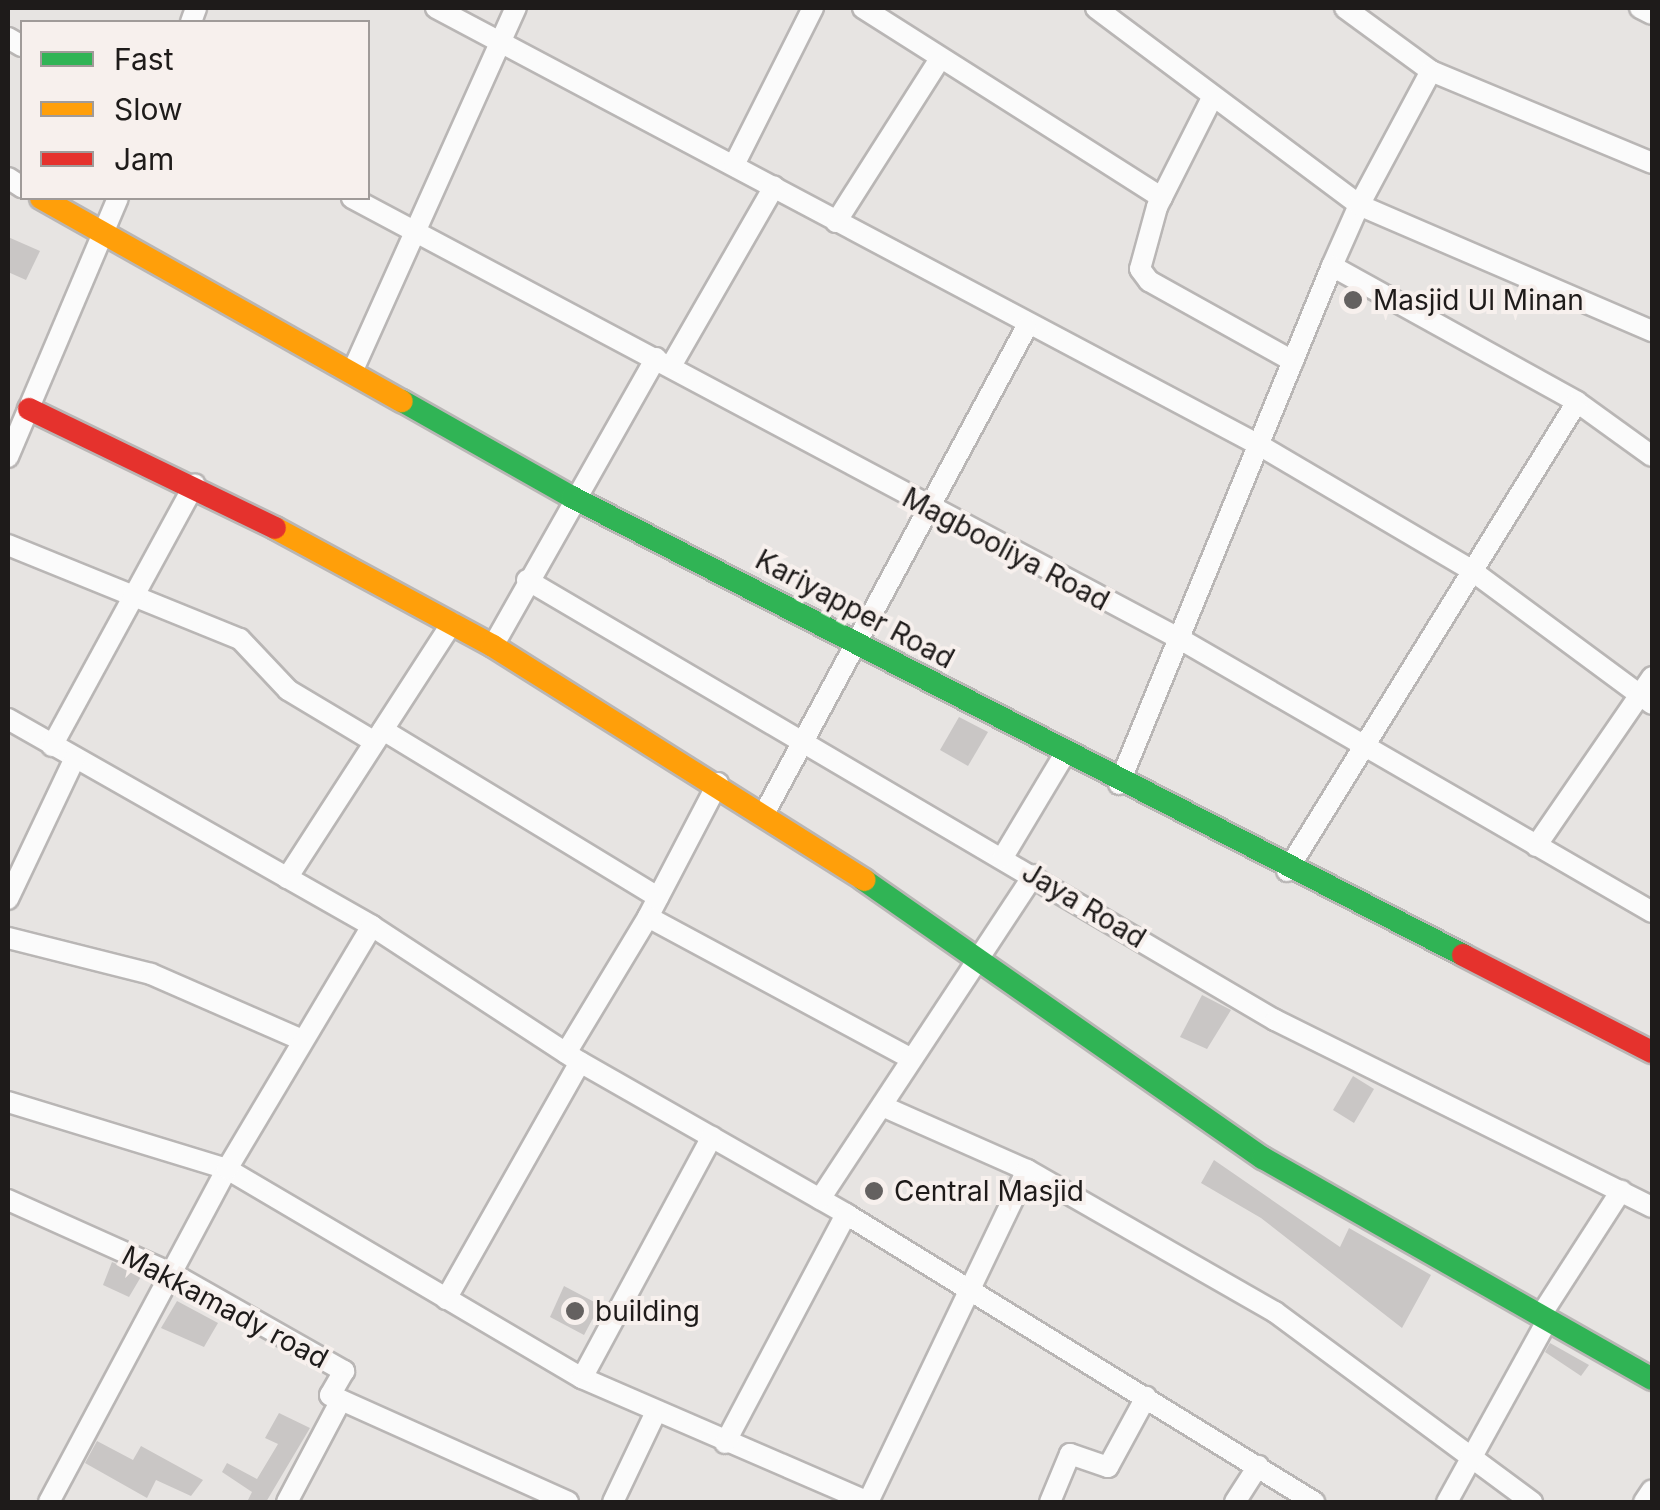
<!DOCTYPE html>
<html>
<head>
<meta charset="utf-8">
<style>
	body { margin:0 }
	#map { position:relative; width:1660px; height:1510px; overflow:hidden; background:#e7e4e2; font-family:Inter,sans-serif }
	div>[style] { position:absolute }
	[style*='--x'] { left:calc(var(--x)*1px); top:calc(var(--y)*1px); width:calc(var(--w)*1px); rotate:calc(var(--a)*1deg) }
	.building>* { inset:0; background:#c9c6c5 }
	.roads { filter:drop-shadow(2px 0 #b9b6b5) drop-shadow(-2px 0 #b9b6b5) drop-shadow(0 2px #b9b6b5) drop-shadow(0 -2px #b9b6b5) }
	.street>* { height:20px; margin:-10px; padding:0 10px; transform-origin:10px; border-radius:10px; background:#fbfbfb }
	.fast>* { height:22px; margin:-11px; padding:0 11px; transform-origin:11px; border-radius:11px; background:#30b455 }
	.slow>* { height:22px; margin:-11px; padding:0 11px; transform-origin:11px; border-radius:11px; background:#ff9f0a }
	.jam>* { height:22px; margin:-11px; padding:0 11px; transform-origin:11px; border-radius:11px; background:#e5322d }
	.dots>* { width:28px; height:28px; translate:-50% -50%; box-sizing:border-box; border:5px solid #f7f0ed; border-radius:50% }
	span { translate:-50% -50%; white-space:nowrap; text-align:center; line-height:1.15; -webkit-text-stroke:8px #f7f0ed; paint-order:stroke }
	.poi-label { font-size:28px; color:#1e1b1a }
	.left { translate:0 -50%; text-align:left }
	.street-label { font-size:28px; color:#1e1b1a }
	.frame { position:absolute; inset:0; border:10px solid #1e1b1a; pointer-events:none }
	.legend { position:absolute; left:20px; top:20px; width:350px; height:180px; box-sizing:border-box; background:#f7f0ed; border:2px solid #a09b99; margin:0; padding:12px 18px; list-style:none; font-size:30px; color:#1e1b1a }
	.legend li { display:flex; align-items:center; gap:20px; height:50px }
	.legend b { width:50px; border:2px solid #a09b99 }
</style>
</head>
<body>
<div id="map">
	<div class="building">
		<i style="clip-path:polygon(8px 237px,40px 251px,26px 280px,8px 272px)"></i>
		<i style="clip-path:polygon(959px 717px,988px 732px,968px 766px,940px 750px)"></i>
		<i style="clip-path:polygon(1202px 995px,1231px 1010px,1207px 1049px,1180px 1037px)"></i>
		<i style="clip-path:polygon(1353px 1076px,1374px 1089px,1354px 1123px,1333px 1110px)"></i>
		<i style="clip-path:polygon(1214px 1160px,1340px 1247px,1349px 1228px,1431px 1275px,1402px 1328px,1261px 1218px,1201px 1183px)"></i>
		<i style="clip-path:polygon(112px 1262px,142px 1275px,129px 1297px,103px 1285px)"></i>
		<i style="clip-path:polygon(564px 1286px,600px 1305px,584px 1335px,550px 1317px)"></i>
		<i style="clip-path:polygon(177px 1301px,218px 1323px,204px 1347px,161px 1328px)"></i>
		<i style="clip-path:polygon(1550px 1343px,1589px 1365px,1581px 1376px,1545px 1352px)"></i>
		<i style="clip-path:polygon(279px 1413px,310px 1428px,266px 1502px,247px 1502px,252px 1492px,222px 1472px,227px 1463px,257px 1479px,278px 1444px,265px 1438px)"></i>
		<i style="clip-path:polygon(97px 1441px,133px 1460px,141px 1446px,203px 1480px,191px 1496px,156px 1480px,147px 1498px,85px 1463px)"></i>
	</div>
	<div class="roads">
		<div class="street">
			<i style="--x:436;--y:8;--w:932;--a:27.97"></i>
			<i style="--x:1259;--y:445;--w:246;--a:30.5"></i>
			<i style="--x:1471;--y:570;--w:225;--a:36.5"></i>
			<i style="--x:863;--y:8;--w:354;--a:32.4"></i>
			<i style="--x:1096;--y:8;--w:329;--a:36.8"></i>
			<i style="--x:1359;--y:205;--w:67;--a:113.9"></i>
			<i style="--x:1332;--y:266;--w:280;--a:29"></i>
			<i style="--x:1577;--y:402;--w:92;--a:35.8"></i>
			<i style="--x:1345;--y:8;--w:107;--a:36.2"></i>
			<i style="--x:1431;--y:71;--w:239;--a:22.6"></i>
			<i style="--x:1640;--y:8;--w:13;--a:27"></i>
			<i style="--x:191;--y:22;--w:15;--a:-70"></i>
			<i style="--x:8;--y:38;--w:16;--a:30"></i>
			<i style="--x:1431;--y:71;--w:152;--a:118.2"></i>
			<i style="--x:1359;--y:205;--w:319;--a:23.3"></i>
			<i style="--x:1212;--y:98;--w:122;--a:116.8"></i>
			<i style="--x:1157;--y:207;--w:64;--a:105.3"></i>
			<i style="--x:1140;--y:269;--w:15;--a:53"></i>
			<i style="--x:1149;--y:281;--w:165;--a:29.1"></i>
			<i style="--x:734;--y:165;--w:176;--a:-63.3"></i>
			<i style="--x:8;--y:178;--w:17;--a:33"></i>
			<i style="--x:352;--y:198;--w:938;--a:28.04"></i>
			<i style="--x:1180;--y:639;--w:545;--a:30.04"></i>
			<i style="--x:836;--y:222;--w:193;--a:-57.5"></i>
			<i style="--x:671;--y:366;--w:207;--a:-60.1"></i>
			<i style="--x:353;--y:370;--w:397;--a:-65.8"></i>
			<i style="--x:8;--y:457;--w:281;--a:-67"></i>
			<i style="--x:8;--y:545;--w:250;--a:22.1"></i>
			<i style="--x:240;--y:639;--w:70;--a:46.7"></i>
			<i style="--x:288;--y:690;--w:101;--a:30.9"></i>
			<i style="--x:527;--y:580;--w:868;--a:30.47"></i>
			<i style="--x:1275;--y:1020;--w:421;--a:26.4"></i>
			<i style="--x:493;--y:646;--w:331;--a:-60.5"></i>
			<i style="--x:8;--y:719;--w:419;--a:29.6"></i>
			<i style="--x:372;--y:926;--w:249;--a:33.2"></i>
			<i style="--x:580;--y:1062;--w:306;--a:29.7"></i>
			<i style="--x:846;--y:1214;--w:550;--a:31.61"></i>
			<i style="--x:383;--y:730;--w:322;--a:31.3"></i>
			<i style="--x:52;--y:746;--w:298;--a:-61.4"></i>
			<i style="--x:718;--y:783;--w:151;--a:117.6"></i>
			<i style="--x:648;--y:917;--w:298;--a:28.3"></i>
			<i style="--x:1119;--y:784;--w:560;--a:-67.65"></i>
			<i style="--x:765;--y:812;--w:550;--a:-61.66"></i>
			<i style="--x:1536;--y:846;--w:205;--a:-55.5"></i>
			<i style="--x:1003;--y:857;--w:119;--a:-59.1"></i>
			<i style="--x:1287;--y:871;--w:551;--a:-58.27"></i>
			<i style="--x:287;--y:878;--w:304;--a:-57.1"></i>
			<i style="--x:8;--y:899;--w:156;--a:-64.6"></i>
			<i style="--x:8;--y:938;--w:147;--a:14.1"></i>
			<i style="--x:151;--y:974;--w:163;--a:23.6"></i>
			<i style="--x:566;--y:1053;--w:159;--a:-58.9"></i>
			<i style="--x:8;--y:1102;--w:229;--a:17"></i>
			<i style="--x:227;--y:1169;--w:412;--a:30.5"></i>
			<i style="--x:582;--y:1378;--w:313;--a:23.4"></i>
			<i style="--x:882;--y:1106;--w:158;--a:23.8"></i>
			<i style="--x:1027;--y:1170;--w:286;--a:29.8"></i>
			<i style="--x:1275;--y:1312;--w:320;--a:36.5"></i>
			<i style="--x:820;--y:1199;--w:388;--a:-56.6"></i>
			<i style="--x:8;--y:1200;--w:181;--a:24.2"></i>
			<i style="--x:173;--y:1274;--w:197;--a:29.6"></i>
			<i style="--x:344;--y:1371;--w:28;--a:120"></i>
			<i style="--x:330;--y:1395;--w:261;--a:24.2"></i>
			<i style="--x:446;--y:1299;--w:272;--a:-60.5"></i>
			<i style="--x:1541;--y:1315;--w:148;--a:-57.2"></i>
			<i style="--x:582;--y:1378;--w:274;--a:-61.7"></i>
			<i style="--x:725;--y:1443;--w:259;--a:-62.1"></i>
			<i style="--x:49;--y:1502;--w:378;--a:-61.9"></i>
			<i style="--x:227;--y:1169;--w:283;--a:-59.2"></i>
			<i style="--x:287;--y:1502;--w:115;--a:-62.1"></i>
			<i style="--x:613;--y:1502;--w:100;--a:-64.5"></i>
			<i style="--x:868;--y:1502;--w:368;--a:-64.4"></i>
			<i style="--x:1050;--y:1502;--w:52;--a:-67.4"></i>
			<i style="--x:1070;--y:1454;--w:40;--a:18.9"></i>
			<i style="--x:1108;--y:1467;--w:80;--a:-61.5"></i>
			<i style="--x:1235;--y:1502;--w:43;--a:-57.4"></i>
			<i style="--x:1447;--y:1502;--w:209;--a:-61.1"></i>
			<i style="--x:1644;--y:1502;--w:14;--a:-56"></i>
		</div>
		<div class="fast">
			<i style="--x:402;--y:401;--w:195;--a:29.5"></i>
			<i style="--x:572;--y:497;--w:1002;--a:27.2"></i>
			<i style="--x:864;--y:880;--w:486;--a:34.9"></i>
			<i style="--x:1263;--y:1158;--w:447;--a:29.6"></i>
		</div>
		<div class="slow">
			<i style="--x:41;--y:198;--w:414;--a:29.4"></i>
			<i style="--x:275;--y:528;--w:248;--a:28.4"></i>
			<i style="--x:493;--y:646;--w:439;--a:32.2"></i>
		</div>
		<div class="jam">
			<i style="--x:29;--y:409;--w:273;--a:25.8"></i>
			<i style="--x:1463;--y:955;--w:212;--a:27.2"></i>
		</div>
	</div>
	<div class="dots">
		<i style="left:1353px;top:300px;background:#646160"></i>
		<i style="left:874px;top:1191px;background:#646160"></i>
		<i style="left:575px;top:1311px;background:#646160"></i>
	</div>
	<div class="poi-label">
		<span class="left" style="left:1373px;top:300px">Masjid Ul Minan</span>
		<span class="left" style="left:894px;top:1191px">Central Masjid</span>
		<span class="left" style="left:595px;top:1311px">building</span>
	</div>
	<div class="street-label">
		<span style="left:1006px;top:549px;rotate:28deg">Magbooliya Road</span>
		<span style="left:855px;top:609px;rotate:28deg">Kariyapper Road</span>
		<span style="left:1084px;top:905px;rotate:31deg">Jaya Road</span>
		<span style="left:225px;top:1307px;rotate:28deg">Makkamady road</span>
	</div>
	<div class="frame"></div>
	<ul class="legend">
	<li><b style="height:12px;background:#30b455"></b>Fast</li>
	<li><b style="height:12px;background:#ff9f0a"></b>Slow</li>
	<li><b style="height:12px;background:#e5322d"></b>Jam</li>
	</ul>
</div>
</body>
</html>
